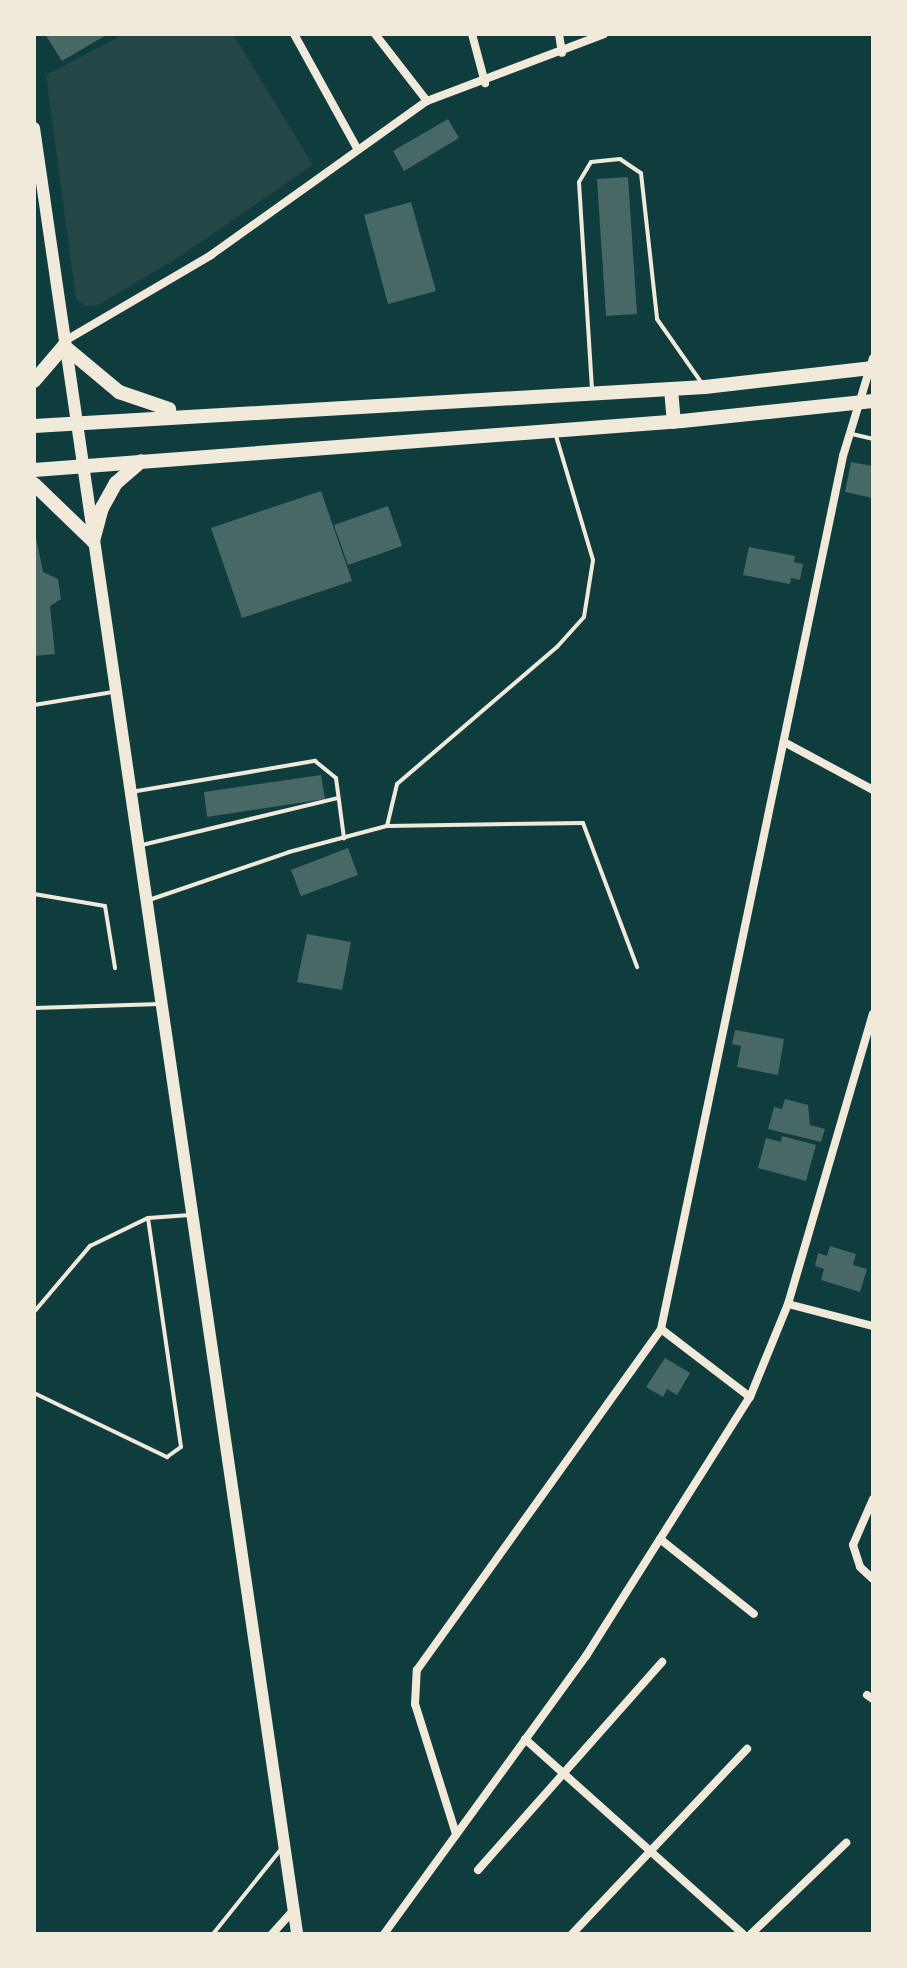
<!DOCTYPE html>
<html>
<head>
<meta charset="utf-8">
<style>
	body { margin:0 }
	#map { position:relative; width:907px; height:1968px; overflow:hidden; background:#0f3d3e; font-family:Karla,sans-serif }
	div>[style] { position:absolute }
	[style*='--x'] { left:calc(var(--x)*1px); top:calc(var(--y)*1px); width:calc(var(--w)*1px); rotate:calc(var(--a)*1deg) }
	.green>* { inset:0; background:#244646 }
	.building>* { inset:0; background:#486865 }
	.service>* { height:4px; margin:-2px; padding:0 2px; transform-origin:2px; border-radius:2px; background:#f1e9da }
	.minor>* { height:8px; margin:-4px; padding:0 4px; transform-origin:4px; border-radius:4px; background:#f1e9da }
	.secondary>* { height:12px; margin:-6px; padding:0 6px; transform-origin:6px; border-radius:6px; background:#f1e9da }
	.primary>* { height:14px; margin:-7px; padding:0 7px; transform-origin:7px; border-radius:7px; background:#f1e9da }
	span { translate:-50% -50%; white-space:nowrap; text-align:center; line-height:1.15; -webkit-text-stroke:6px #f1e9da; paint-order:stroke }
	.frame { position:absolute; inset:0; border:36px solid #f1e9da; pointer-events:none }
</style>
</head>
<body>
<div id="map">
	<div class="green">
		<i style="clip-path:polygon(124px 34px,233px 34px,313px 165px,176px 259px,96px 306px,85px 306px,76px 299px,46px 75px)"></i>
	</div>
	<div class="building">
		<i style="clip-path:polygon(45px 34px,108px 34px,62px 61px)"></i>
		<i style="clip-path:polygon(448px 119px,459px 138px,404px 171px,393px 151px)"></i>
		<i style="clip-path:polygon(628px 177px,637px 314px,606px 316px,597px 179px)"></i>
		<i style="clip-path:polygon(411px 202px,436px 291px,388px 304px,364px 215px)"></i>
		<i style="clip-path:polygon(851px 462px,873px 466px,873px 498px,845px 492px)"></i>
		<i style="clip-path:polygon(321px 491px,352px 581px,242px 618px,211px 528px)"></i>
		<i style="clip-path:polygon(388px 506px,402px 546px,348px 565px,334px 525px)"></i>
		<i style="clip-path:polygon(34px 528px,43px 572px,58px 579px,61px 599px,50px 606px,55px 654px,34px 656px)"></i>
		<i style="clip-path:polygon(749px 547px,795px 556px,794px 562px,803px 564px,800px 580px,791px 578px,790px 584px,743px 575px)"></i>
		<i style="clip-path:polygon(321px 775px,325px 799px,207px 817px,204px 792px)"></i>
		<i style="clip-path:polygon(348px 848px,358px 875px,301px 896px,291px 870px)"></i>
		<i style="clip-path:polygon(307px 934px,351px 942px,342px 990px,297px 982px)"></i>
		<i style="clip-path:polygon(735px 1030px,784px 1039px,778px 1075px,737px 1067px,741px 1046px,732px 1044px)"></i>
		<i style="clip-path:polygon(785px 1099px,808px 1105px,810px 1125px,825px 1129px,821px 1142px,768px 1129px,774px 1107px,782px 1109px)"></i>
		<i style="clip-path:polygon(782px 1136px,816px 1145px,806px 1181px,758px 1168px,766px 1138px,781px 1142px)"></i>
		<i style="clip-path:polygon(830px 1246px,856px 1254px,853px 1265px,867px 1269px,860px 1292px,821px 1280px,824px 1269px,815px 1266px,818px 1253px,827px 1256px)"></i>
		<i style="clip-path:polygon(665px 1358px,690px 1373px,677px 1395px,667px 1389px,663px 1397px,646px 1387px)"></i>
	</div>
	<div class="service">
		<i style="--x:592;--y:389;--w:207;--a:-93.6"></i>
		<i style="--x:579;--y:182;--w:23;--a:-59"></i>
		<i style="--x:591;--y:162;--w:29;--a:-6"></i>
		<i style="--x:620;--y:159;--w:25;--a:34"></i>
		<i style="--x:641;--y:173;--w:147;--a:83.7"></i>
		<i style="--x:657;--y:319;--w:77;--a:55.1"></i>
		<i style="--x:852;--y:434;--w:22;--a:13"></i>
		<i style="--x:34;--y:705;--w:80;--a:-9.3"></i>
		<i style="--x:131;--y:792;--w:187;--a:-9.6"></i>
		<i style="--x:315;--y:761;--w:27;--a:39"></i>
		<i style="--x:336;--y:778;--w:61;--a:82.4"></i>
		<i style="--x:387;--y:826;--w:196;--a:-0.9"></i>
		<i style="--x:583;--y:823;--w:154;--a:69.4"></i>
		<i style="--x:142;--y:845;--w:202;--a:-13.5"></i>
		<i style="--x:34;--y:894;--w:72;--a:9.6"></i>
		<i style="--x:105;--y:906;--w:63;--a:80.8"></i>
		<i style="--x:149;--y:900;--w:148;--a:-18.9"></i>
		<i style="--x:289;--y:852;--w:101;--a:-14.9"></i>
		<i style="--x:387;--y:826;--w:43;--a:-76.6"></i>
		<i style="--x:397;--y:784;--w:211;--a:-40.6"></i>
		<i style="--x:557;--y:647;--w:40;--a:-48"></i>
		<i style="--x:584;--y:617;--w:58;--a:-81"></i>
		<i style="--x:593;--y:560;--w:129;--a:-106.6"></i>
		<i style="--x:34;--y:1008;--w:126;--a:-1.8"></i>
		<i style="--x:34;--y:1312;--w:87;--a:-49.7"></i>
		<i style="--x:90;--y:1246;--w:64;--a:-25.8"></i>
		<i style="--x:148;--y:1218;--w:42;--a:-4.1"></i>
		<i style="--x:34;--y:1393;--w:148;--a:25.7"></i>
		<i style="--x:167;--y:1457;--w:17;--a:-36"></i>
		<i style="--x:181;--y:1447;--w:231;--a:-98.2"></i>
		<i style="--x:213;--y:1934;--w:110;--a:-51.3"></i>
	</div>
	<div class="minor">
		<i style="--x:294;--y:34;--w:132;--a:61.1"></i>
		<i style="--x:375;--y:34;--w:85;--a:52.2"></i>
		<i style="--x:472;--y:34;--w:51;--a:75.1"></i>
		<i style="--x:559;--y:34;--w:19;--a:81"></i>
		<i style="--x:63;--y:342;--w:172;--a:-30.4"></i>
		<i style="--x:211;--y:255;--w:265;--a:-35.5"></i>
		<i style="--x:427;--y:101;--w:189;--a:-20.7"></i>
		<i style="--x:784;--y:742;--w:101;--a:28.3"></i>
		<i style="--x:788;--y:1304;--w:88;--a:14.5"></i>
		<i style="--x:661;--y:1329;--w:112;--a:37.4"></i>
		<i style="--x:873;--y:1499;--w:50;--a:113.5"></i>
		<i style="--x:853;--y:1545;--w:23;--a:72"></i>
		<i style="--x:860;--y:1567;--w:18;--a:43"></i>
		<i style="--x:660;--y:1539;--w:120;--a:38.6"></i>
		<i style="--x:867;--y:1695;--w:7;--a:34"></i>
		<i style="--x:525;--y:1739;--w:292;--a:41.8"></i>
		<i style="--x:456;--y:1834;--w:136;--a:-107.5"></i>
		<i style="--x:415;--y:1704;--w:34;--a:-87"></i>
		<i style="--x:417;--y:1670;--w:419;--a:-54.4"></i>
		<i style="--x:661;--y:1329;--w:892;--a:-78.22"></i>
		<i style="--x:843;--y:456;--w:102;--a:-73"></i>
		<i style="--x:478;--y:1870;--w:278;--a:-48.5"></i>
		<i style="--x:272;--y:1934;--w:31;--a:-48"></i>
		<i style="--x:384;--y:1934;--w:344;--a:-54"></i>
		<i style="--x:586;--y:1656;--w:307;--a:-57.7"></i>
		<i style="--x:750;--y:1397;--w:100;--a:-67.8"></i>
		<i style="--x:788;--y:1304;--w:302;--a:-73.7"></i>
		<i style="--x:572;--y:1934;--w:255;--a:-46.6"></i>
		<i style="--x:751;--y:1934;--w:132;--a:-43.8"></i>
	</div>
	<div class="secondary">
		<i style="--x:34;--y:128;--w:1825;--a:81.71"></i>
	</div>
	<div class="primary">
		<i style="--x:34;--y:381;--w:46;--a:-49.4"></i>
		<i style="--x:64;--y:346;--w:72;--a:39.9"></i>
		<i style="--x:119;--y:392;--w:53;--a:18.8"></i>
		<i style="--x:671;--y:389;--w:33;--a:85"></i>
		<i style="--x:34;--y:426;--w:672;--a:-3.33"></i>
		<i style="--x:705;--y:387;--w:169;--a:-6.5"></i>
		<i style="--x:34;--y:470;--w:650;--a:-4.32"></i>
		<i style="--x:682;--y:421;--w:192;--a:-6"></i>
		<i style="--x:34;--y:484;--w:82;--a:44"></i>
		<i style="--x:93;--y:541;--w:34;--a:-75"></i>
		<i style="--x:102;--y:508;--w:29;--a:-61"></i>
		<i style="--x:116;--y:483;--w:33;--a:-41"></i>
	</div>
	<div class="frame"></div>
</div>
</body>
</html>
